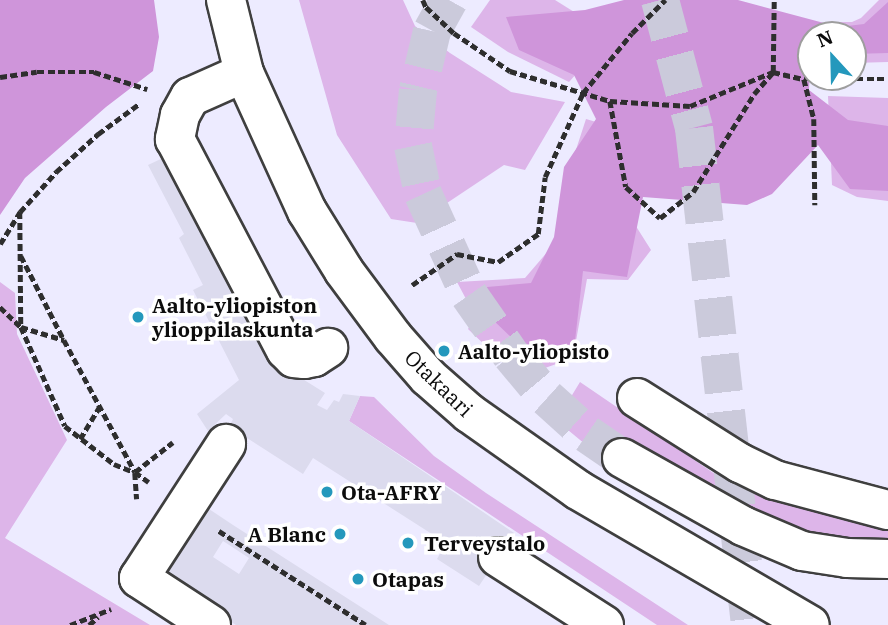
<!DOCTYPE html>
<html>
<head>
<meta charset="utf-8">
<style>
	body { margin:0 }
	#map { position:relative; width:888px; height:625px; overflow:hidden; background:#edebff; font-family:"IBM Plex Serif",serif }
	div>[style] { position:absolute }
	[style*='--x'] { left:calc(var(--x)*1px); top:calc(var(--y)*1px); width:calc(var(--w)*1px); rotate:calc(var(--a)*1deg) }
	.green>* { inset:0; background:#ddb5e9 }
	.forest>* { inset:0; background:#cf95da }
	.plaza>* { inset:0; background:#dcdbee }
	.minor-tunnel>* { height:38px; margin-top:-19px; transform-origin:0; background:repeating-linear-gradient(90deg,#cbcadb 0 38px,transparent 0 57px) }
	.path>* { height:4.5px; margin-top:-2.25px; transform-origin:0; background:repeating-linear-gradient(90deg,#2e2e2e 0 7px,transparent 0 10.5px) }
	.roads { filter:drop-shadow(2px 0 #3f3f3f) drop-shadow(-2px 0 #3f3f3f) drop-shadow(0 2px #3f3f3f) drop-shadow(0 -2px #3f3f3f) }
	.minor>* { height:38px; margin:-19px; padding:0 19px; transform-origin:19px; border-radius:19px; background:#fff }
	.dots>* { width:19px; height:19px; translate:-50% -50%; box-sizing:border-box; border:4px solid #fff; border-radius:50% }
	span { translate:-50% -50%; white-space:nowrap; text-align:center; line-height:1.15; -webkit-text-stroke:7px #fff; paint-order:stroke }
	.poi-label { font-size:21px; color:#0c0c0c; font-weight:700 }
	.left { translate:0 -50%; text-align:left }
	.right { translate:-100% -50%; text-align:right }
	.street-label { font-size:21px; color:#0c0c0c }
	.north { position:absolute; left:797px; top:21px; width:70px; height:70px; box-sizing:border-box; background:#fff; border:2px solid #9e9e9e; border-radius:50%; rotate:338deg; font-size:19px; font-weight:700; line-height:28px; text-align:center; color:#0c0c0c }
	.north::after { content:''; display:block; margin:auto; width:24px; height:32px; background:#2498bc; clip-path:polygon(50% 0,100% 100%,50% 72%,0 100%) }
</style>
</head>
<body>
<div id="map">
	<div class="green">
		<i style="clip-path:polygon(299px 0,403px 0,415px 26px,450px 53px,511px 92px,565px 102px,525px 170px,504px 165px,417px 223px,391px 219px,337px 135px)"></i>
		<i style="clip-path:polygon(490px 0,555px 0,611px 35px,569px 82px,508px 52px,471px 27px)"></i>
		<i style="clip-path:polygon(879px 0,888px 0,888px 62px,853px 63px,853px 35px,827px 35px,837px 22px,852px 22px,861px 18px)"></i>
		<i style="clip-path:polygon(828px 96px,888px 98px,888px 201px,857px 197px,832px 185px)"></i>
		<i style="clip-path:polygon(586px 119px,603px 124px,615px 193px,651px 250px,628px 280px,587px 279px,573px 358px,545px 368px,530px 388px,468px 329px,475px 316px,457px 282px,525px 278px,561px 236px,570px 168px)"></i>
		<i style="clip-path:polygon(0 282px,15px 293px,17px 334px,67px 440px,5px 538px,150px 625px,0 625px)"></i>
		<i style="clip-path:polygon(580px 382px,728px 483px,783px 501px,888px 524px,888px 538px,853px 539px,808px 534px,615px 469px,562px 425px,566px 405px)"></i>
		<i style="clip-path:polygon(360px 396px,374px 397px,434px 456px,486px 493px,688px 625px,657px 625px,349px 421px)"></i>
	</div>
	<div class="forest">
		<i style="clip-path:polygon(0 0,154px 0,159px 37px,153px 71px,106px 107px,25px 178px,0 215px)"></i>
		<i style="clip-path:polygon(624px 0,738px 0,839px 27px,864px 24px,888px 2px,888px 53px,853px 54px,853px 35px,811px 35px,809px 90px,848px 120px,888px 126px,888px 191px,850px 189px,818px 145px,772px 194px,747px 205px,643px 197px,627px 277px,583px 271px,573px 358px,536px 361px,491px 318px,484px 301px,487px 287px,531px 283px,554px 237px,564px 167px,596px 119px,574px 75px,519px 50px,506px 17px,585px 10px)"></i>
	</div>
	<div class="plaza">
		<i style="clip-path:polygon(165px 157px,269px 358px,325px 393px,317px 405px,327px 410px,334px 400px,339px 402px,343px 394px,360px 396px,349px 421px,514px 533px,479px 586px,437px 559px,446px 543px,313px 458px,303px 474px,236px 431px,238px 428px,231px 423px,233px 419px,226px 414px,208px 431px,197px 414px,239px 380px,193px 290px,203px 285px,179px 238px,184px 234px,148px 165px)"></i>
		<i style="clip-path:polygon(evenodd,206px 507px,233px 525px,389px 625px,236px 625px,161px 576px,206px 507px,223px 541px,249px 558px,239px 574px,213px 557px,223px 541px)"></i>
	</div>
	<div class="minor-tunnel">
		<i style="--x:449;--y:0;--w:35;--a:119"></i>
		<i style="--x:432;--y:31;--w:61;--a:103.3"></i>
		<i style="--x:418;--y:90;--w:56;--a:95.1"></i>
		<i style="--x:413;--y:146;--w:49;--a:78.2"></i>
		<i style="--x:423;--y:194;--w:111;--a:65.5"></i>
		<i style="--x:469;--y:295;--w:73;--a:55"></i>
		<i style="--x:511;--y:355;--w:56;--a:50.1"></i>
		<i style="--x:547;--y:398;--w:54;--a:42"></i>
		<i style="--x:587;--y:434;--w:42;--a:34.4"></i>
		<i style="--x:660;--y:0;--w:132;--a:75.1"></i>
		<i style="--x:694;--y:128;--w:500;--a:83.57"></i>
	</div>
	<div class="path">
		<i style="--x:423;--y:0;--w:8;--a:67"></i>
		<i style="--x:426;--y:7;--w:38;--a:43"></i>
		<i style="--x:454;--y:33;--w:68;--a:34.2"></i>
		<i style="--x:510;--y:71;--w:104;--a:16.7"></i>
		<i style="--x:610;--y:101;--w:80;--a:3.6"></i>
		<i style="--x:690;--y:106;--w:90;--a:-22.3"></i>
		<i style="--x:773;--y:72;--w:72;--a:-89.2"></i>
		<i style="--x:0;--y:77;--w:37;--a:-8"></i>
		<i style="--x:37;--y:72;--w:57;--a:0"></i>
		<i style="--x:94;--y:72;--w:56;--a:17.8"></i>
		<i style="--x:804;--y:79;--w:41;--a:76"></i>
		<i style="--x:814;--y:119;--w:86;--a:89.3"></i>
		<i style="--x:610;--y:101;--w:87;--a:79.5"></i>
		<i style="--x:626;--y:187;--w:46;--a:42.4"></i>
		<i style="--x:660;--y:218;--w:42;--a:-38.2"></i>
		<i style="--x:693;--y:192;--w:115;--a:-58.1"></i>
		<i style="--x:754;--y:94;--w:29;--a:-49"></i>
		<i style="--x:773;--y:72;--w:32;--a:13"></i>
		<i style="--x:804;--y:79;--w:84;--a:0"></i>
		<i style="--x:20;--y:212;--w:115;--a:89.5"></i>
		<i style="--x:21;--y:327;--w:45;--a:16.8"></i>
		<i style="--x:64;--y:340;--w:150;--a:61.7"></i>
		<i style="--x:135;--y:472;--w:17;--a:36"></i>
		<i style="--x:0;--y:244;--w:38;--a:-58"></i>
		<i style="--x:20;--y:212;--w:54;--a:-48"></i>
		<i style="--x:56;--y:172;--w:57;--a:-42.1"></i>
		<i style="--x:98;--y:134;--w:51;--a:-36.2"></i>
		<i style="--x:21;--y:256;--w:92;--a:62.9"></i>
		<i style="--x:412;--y:285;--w:55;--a:-34.6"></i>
		<i style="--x:457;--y:254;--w:42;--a:11"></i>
		<i style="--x:498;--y:262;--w:49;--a:-35"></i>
		<i style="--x:538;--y:234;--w:57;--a:-83"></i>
		<i style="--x:545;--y:177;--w:92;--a:-65.7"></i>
		<i style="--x:583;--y:93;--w:77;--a:-50.8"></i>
		<i style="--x:632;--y:33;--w:47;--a:-45"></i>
		<i style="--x:0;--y:307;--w:29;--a:44"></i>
		<i style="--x:21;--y:327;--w:108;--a:66"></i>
		<i style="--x:65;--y:426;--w:62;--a:37.8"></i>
		<i style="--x:114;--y:464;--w:22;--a:22"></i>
		<i style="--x:80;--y:439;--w:39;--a:-59"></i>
		<i style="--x:135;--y:472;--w:48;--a:-38.3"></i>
		<i style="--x:135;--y:473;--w:26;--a:86"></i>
		<i style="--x:219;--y:531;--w:174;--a:32.6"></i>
		<i style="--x:70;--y:625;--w:44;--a:-21.3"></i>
		<i style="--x:89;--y:625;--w:12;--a:-42"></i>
	</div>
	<div class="roads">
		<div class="minor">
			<i style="--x:226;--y:0;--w:75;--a:76.1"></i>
			<i style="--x:244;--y:73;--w:152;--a:65.5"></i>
			<i style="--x:307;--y:211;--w:70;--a:58.3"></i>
			<i style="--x:344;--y:271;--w:82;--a:53.4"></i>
			<i style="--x:393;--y:337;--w:53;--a:48.8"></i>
			<i style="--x:428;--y:377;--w:55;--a:41.3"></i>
			<i style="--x:469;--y:413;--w:133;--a:35.2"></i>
			<i style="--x:578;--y:490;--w:268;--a:30.2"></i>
			<i style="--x:244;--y:73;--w:59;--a:156"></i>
			<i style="--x:190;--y:97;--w:21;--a:119"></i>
			<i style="--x:180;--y:115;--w:25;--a:102"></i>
			<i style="--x:175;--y:139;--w:238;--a:62.3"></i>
			<i style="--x:286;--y:350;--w:11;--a:45"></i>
			<i style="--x:294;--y:358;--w:10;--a:6"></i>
			<i style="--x:304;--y:359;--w:10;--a:-11"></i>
			<i style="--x:314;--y:357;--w:17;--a:-33"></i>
			<i style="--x:637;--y:398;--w:122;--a:32.3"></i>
			<i style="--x:740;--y:463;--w:39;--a:26"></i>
			<i style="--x:775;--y:480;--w:117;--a:14.9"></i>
			<i style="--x:622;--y:458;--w:139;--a:29.3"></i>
			<i style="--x:743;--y:526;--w:64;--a:23"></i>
			<i style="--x:802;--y:551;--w:46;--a:8.8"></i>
			<i style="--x:847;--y:558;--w:41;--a:1.4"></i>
			<i style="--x:498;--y:557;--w:126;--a:32.7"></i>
			<i style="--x:211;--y:625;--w:86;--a:-146.9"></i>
			<i style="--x:139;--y:578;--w:160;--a:-57"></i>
		</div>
	</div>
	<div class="dots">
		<i style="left:138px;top:317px;background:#2498bc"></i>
		<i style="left:444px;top:351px;background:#2498bc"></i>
		<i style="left:327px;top:492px;background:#2498bc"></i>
		<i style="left:340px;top:534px;background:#2498bc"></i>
		<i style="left:408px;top:543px;background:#2498bc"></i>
		<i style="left:358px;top:579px;background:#2498bc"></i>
	</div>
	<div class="poi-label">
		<span class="left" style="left:152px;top:317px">Aalto-yliopiston<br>ylioppilaskunta</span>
		<span class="left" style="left:458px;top:351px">Aalto-yliopisto</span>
		<span class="left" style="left:341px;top:492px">Ota-AFRY</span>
		<span class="right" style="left:326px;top:534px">A Blanc</span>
		<span class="left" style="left:424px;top:543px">Terveystalo</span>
		<span class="left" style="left:372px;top:579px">Otapas</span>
	</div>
	<div class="street-label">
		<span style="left:439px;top:383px;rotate:44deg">Otakaari</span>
	</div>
	<div class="north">N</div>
</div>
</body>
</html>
